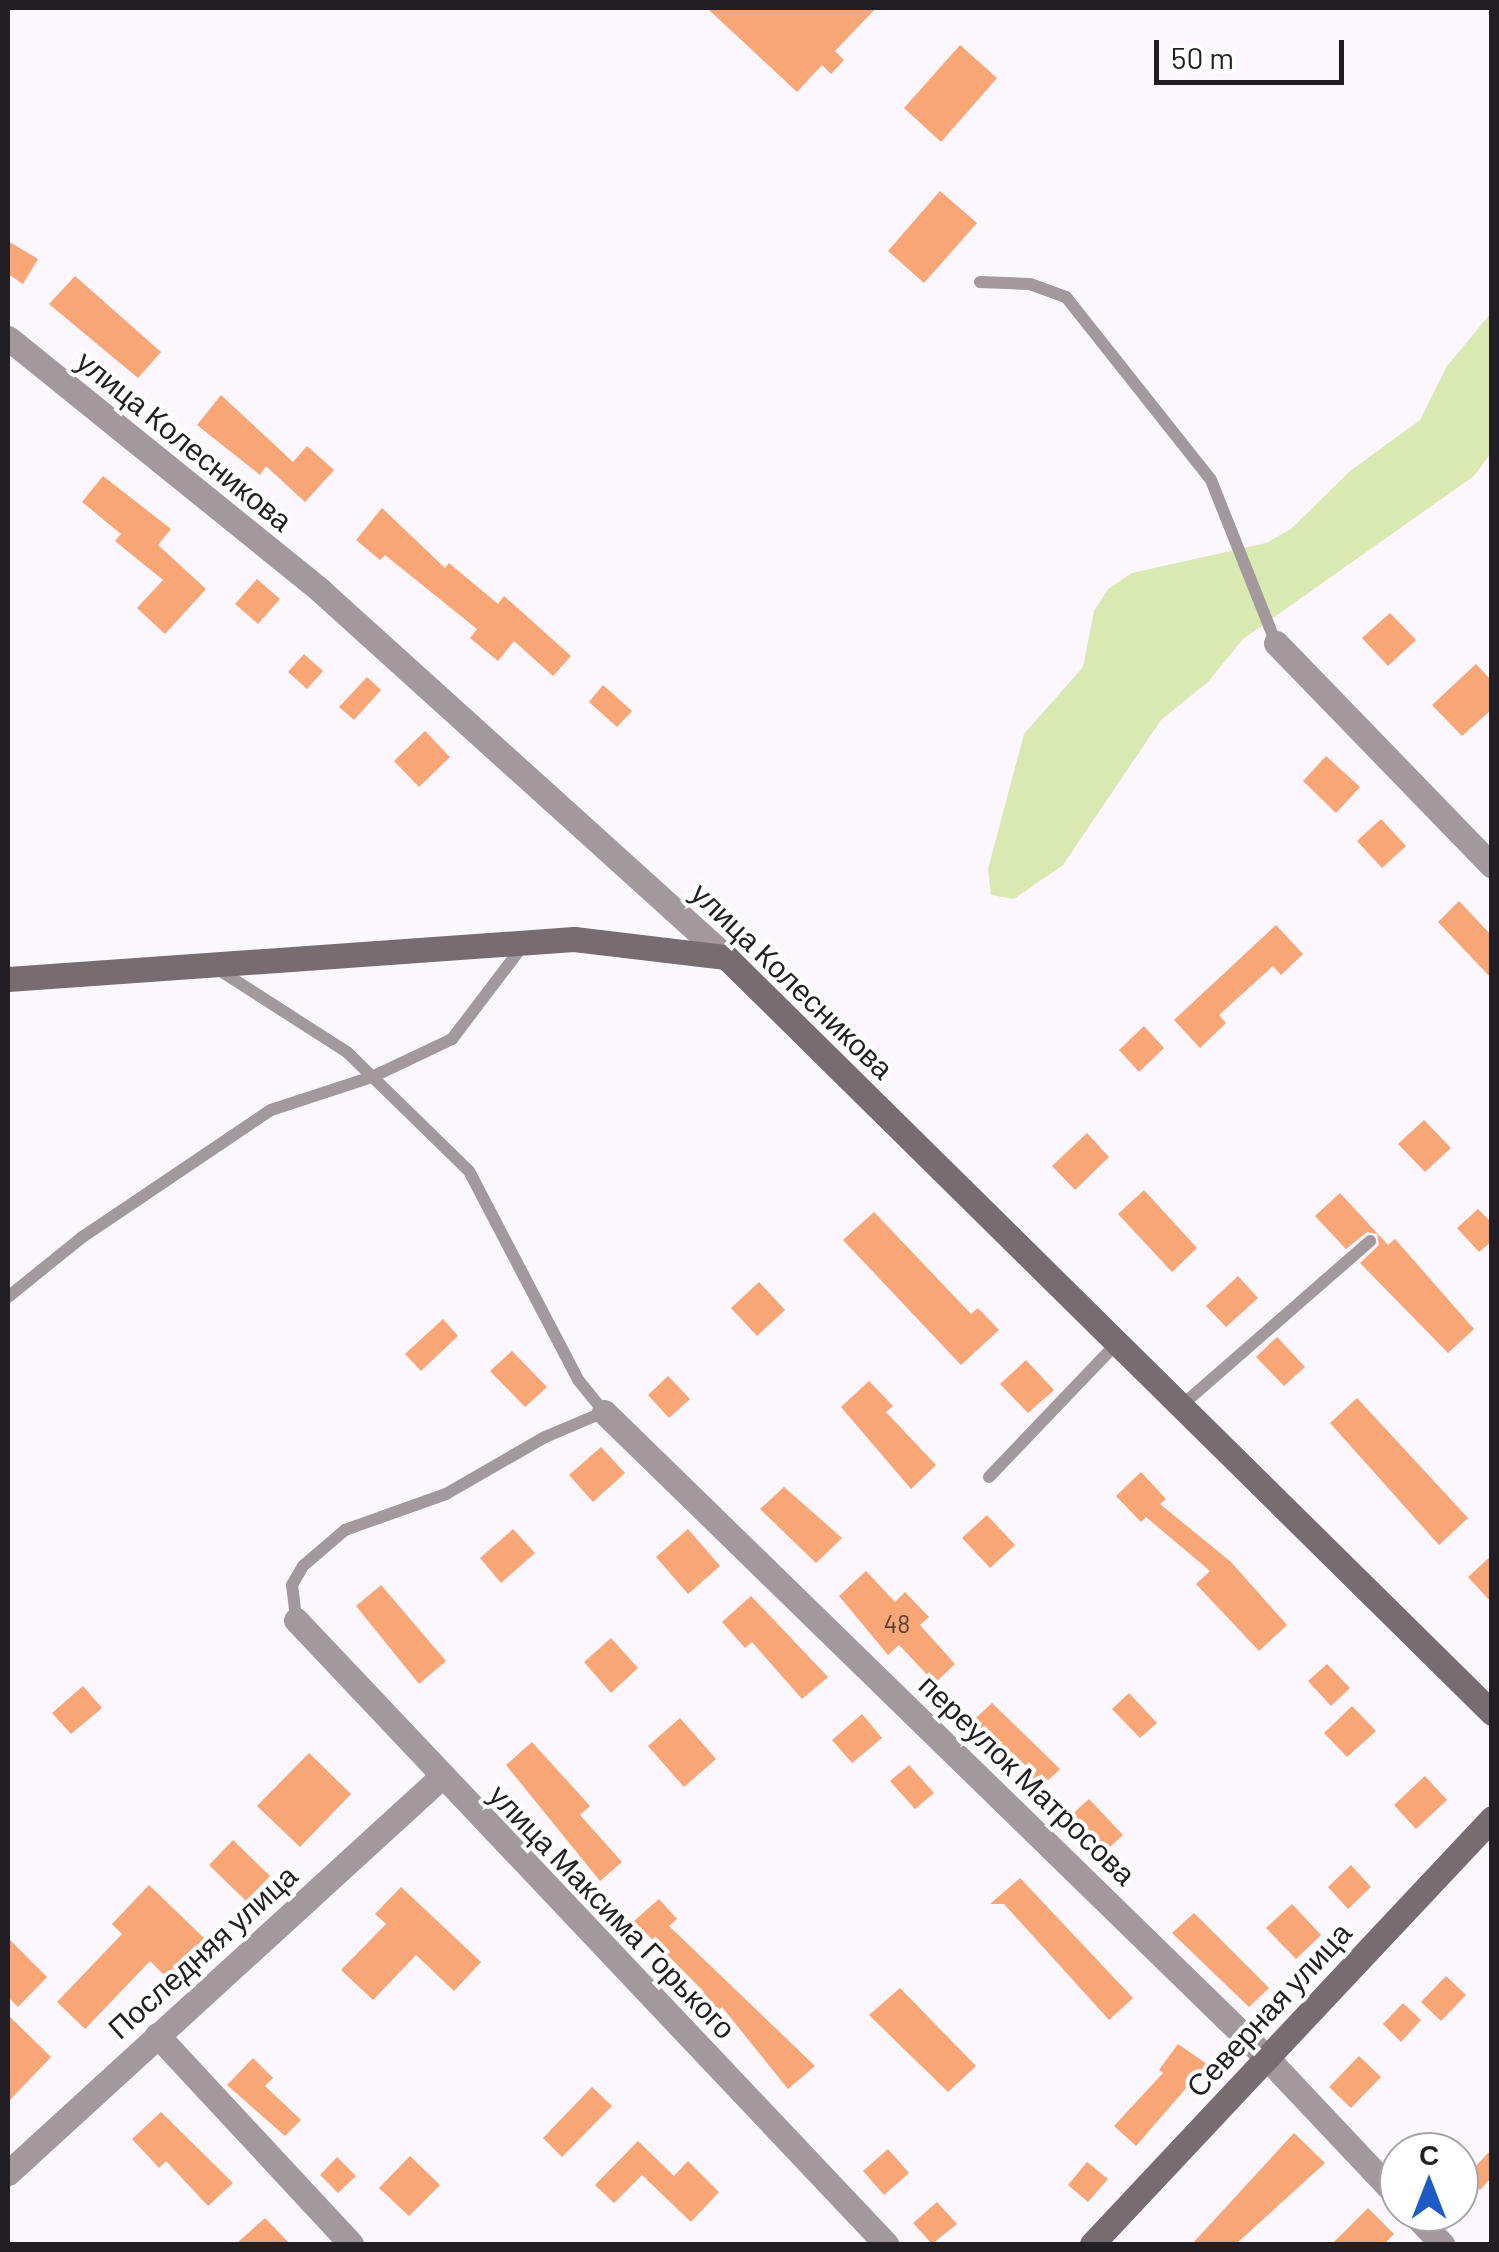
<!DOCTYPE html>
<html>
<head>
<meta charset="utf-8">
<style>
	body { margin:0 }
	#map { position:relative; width:1499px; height:2252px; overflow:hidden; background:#fcf6fe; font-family:Barlow,sans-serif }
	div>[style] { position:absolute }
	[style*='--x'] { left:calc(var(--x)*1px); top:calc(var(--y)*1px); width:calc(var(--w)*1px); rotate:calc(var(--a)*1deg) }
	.green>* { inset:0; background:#dae9b1 }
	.building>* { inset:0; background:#f9a677 }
	.lane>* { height:12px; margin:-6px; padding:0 6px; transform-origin:6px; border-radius:6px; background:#a1999b }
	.street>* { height:25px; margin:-12.5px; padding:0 12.5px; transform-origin:12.5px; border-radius:12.5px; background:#a1999b }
	.secondary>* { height:25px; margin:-12.5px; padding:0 12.5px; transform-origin:12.5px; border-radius:12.5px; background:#776c6f }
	span { translate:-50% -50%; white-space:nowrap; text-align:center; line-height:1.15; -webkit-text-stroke:8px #fff; paint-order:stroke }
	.number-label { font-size:25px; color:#584038 }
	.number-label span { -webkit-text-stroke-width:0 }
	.street-label { font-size:30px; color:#221e23 }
	.frame { position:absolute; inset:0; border:10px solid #221e23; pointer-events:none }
	.north { position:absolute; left:1379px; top:2132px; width:100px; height:100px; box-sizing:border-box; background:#fff; border:2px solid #a7a5a7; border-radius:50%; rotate:0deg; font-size:28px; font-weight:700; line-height:40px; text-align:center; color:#221e23 }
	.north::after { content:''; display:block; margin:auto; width:35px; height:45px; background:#1d5bc7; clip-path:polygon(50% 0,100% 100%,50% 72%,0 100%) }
	.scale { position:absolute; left:1154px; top:40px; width:190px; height:45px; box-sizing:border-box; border:5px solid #221e23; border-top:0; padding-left:12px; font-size:30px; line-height:35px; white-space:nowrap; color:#221e23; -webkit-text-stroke:8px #fff; paint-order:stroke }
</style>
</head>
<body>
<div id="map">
	<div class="green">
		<i style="clip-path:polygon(1491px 313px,1491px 453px,1474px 476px,1243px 639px,1208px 682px,1161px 720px,1063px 865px,1014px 899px,991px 895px,988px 869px,1024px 734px,1083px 667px,1094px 611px,1108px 589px,1132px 573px,1266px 543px,1291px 529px,1350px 471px,1420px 420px,1447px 366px)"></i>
	</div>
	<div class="building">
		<i style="clip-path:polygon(707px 8px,876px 8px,835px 51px,844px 60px,831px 74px,822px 65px,797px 92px)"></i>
		<i style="clip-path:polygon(960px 45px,997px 78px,941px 142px,904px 108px)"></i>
		<i style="clip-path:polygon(940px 191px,977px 223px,924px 283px,888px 251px)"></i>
		<i style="clip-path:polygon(8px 241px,38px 259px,23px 284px,8px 274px)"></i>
		<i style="clip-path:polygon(75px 276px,161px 352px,138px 378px,49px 304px)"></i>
		<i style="clip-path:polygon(221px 395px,293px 462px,307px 446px,334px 470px,305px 502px,266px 466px,260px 475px,197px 425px)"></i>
		<i style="clip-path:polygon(103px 476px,171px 529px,158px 545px,206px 589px,165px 634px,137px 608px,163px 580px,115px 541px,121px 534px,82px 502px)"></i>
		<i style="clip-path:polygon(382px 508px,445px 568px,449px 563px,498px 604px,504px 596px,571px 656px,553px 676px,514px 641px,498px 661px,470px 638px,477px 629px,385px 555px,380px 560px,356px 540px)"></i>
		<i style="clip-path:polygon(257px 579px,280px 599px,258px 624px,235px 604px)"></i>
		<i style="clip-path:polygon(1390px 613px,1416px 640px,1388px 666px,1362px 638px)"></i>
		<i style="clip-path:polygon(304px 654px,323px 671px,307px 689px,288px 672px)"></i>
		<i style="clip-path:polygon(1476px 664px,1492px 681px,1492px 709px,1462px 736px,1432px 705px)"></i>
		<i style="clip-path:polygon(367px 677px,381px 690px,354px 720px,339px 707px)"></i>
		<i style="clip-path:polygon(603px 685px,632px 711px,617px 727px,589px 702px)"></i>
		<i style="clip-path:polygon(425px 731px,450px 757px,419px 787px,394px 761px)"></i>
		<i style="clip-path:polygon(1326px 756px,1360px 787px,1336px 813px,1303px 781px)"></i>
		<i style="clip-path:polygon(1381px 819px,1406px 846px,1382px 868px,1357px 841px)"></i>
		<i style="clip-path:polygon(1459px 901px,1492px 936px,1492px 979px,1438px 922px)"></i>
		<i style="clip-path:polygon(1276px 925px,1303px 954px,1281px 975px,1273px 966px,1219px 1015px,1226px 1023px,1200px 1048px,1174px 1020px)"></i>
		<i style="clip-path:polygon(1144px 1026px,1164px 1048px,1139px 1072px,1119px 1050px)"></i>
		<i style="clip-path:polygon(1424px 1120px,1451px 1148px,1425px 1172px,1398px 1144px)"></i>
		<i style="clip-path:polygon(1087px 1133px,1109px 1157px,1075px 1190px,1052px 1166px)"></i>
		<i style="clip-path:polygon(1144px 1190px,1197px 1248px,1172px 1272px,1118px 1214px)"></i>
		<i style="clip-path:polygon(1340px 1193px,1388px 1245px,1395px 1239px,1474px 1329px,1448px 1353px,1360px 1263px,1379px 1245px,1377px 1234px,1367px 1232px,1346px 1249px,1315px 1216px)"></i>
		<i style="clip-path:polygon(1478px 1209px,1492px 1223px,1492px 1241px,1479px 1252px,1457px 1228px)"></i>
		<i style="clip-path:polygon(874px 1212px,971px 1314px,978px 1308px,999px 1330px,961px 1365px,843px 1240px)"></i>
		<i style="clip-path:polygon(1238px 1276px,1258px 1298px,1226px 1327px,1206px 1306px)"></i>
		<i style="clip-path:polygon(759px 1282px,785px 1310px,757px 1336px,731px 1308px)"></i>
		<i style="clip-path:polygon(443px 1319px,458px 1336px,421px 1371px,405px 1354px)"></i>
		<i style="clip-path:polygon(1277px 1337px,1305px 1367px,1284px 1386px,1256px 1357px)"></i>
		<i style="clip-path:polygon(512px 1351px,547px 1387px,525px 1407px,490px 1371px)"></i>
		<i style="clip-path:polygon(1026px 1360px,1054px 1390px,1028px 1413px,1000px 1384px)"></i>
		<i style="clip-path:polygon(668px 1376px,690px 1399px,669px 1418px,648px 1395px)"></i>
		<i style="clip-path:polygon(869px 1381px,893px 1406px,886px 1412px,936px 1465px,911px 1489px,841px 1407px)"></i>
		<i style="clip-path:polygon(1357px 1398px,1468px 1518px,1439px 1545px,1330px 1423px)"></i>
		<i style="clip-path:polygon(601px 1447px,625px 1473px,593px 1502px,569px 1475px)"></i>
		<i style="clip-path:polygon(1141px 1472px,1166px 1499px,1160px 1504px,1231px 1562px,1287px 1625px,1259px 1651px,1196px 1584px,1210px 1571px,1146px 1517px,1141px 1522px,1116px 1496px)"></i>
		<i style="clip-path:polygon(784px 1487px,842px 1538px,816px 1563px,760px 1509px)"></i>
		<i style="clip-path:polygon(987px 1515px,1015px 1545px,990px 1568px,962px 1538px)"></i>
		<i style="clip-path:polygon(513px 1529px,535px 1553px,501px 1583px,480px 1558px)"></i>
		<i style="clip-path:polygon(688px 1529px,720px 1566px,688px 1594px,656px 1557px)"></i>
		<i style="clip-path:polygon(1492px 1555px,1492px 1603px,1468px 1577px)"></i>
		<i style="clip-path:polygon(866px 1571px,895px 1602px,905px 1592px,929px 1617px,920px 1625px,955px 1664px,935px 1683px,899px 1645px,888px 1655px,839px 1596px)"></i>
		<i style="clip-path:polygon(381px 1585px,446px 1661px,419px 1684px,356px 1606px)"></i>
		<i style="clip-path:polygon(751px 1596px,828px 1677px,802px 1699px,752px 1642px,745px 1648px,722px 1622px)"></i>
		<i style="clip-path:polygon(611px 1638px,638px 1668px,611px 1693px,584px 1662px)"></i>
		<i style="clip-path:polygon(1327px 1664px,1350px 1688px,1331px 1706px,1308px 1681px)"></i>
		<i style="clip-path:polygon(83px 1686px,102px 1708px,71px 1734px,52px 1713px)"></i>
		<i style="clip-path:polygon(1129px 1693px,1157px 1723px,1140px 1738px,1112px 1709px)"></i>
		<i style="clip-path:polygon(992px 1703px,1060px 1769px,1039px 1789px,998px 1744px,990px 1752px,966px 1727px)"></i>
		<i style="clip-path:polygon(1352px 1706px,1376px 1731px,1347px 1757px,1324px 1733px)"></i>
		<i style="clip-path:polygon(862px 1714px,882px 1738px,852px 1763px,832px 1740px)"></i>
		<i style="clip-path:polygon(680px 1718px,716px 1759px,684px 1787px,648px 1746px)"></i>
		<i style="clip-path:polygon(532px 1742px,590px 1806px,580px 1815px,622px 1862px,600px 1881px,506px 1765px)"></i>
		<i style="clip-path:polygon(309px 1753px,351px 1794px,300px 1847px,257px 1806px)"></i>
		<i style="clip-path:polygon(909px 1765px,934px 1793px,915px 1809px,890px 1781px)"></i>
		<i style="clip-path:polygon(1425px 1776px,1447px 1800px,1416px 1829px,1394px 1805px)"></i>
		<i style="clip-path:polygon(1089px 1799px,1123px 1835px,1100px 1856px,1066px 1820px)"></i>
		<i style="clip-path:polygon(233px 1840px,270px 1876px,246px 1901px,209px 1865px)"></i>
		<i style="clip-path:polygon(1351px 1865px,1371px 1887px,1348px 1909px,1328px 1887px)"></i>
		<i style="clip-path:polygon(1020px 1878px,1133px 1998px,1109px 2020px,1004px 1904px,990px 1904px)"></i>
		<i style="clip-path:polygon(149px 1885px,207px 1941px,169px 1980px,150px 1961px,85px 2029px,57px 2002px,122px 1934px,112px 1924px)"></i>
		<i style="clip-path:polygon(401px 1887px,481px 1962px,454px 1991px,416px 1955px,373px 2000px,341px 1970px,386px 1924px,375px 1914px)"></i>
		<i style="clip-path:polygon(659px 1899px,677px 1919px,669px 1926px,815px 2066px,788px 2089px,722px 2007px,716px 2013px,699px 1996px,704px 1992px,634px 1921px)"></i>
		<i style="clip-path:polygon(1292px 1904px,1321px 1935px,1296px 1959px,1266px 1928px)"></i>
		<i style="clip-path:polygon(1194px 1913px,1269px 1988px,1249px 2007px,1172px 1933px)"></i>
		<i style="clip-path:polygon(8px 1938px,47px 1977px,18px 2007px,8px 1997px)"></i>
		<i style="clip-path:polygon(1446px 1976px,1466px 1995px,1441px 2021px,1421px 2002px)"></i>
		<i style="clip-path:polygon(900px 1988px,976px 2066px,948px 2092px,869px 2015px)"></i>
		<i style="clip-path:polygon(1403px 2003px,1421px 2020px,1401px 2042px,1383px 2024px)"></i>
		<i style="clip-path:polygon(8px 2015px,51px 2057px,8px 2102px)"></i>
		<i style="clip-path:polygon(1178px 2044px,1207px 2064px,1136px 2146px,1114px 2126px,1163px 2073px,1159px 2070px)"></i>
		<i style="clip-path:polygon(1359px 2056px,1381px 2077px,1351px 2108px,1329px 2087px)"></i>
		<i style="clip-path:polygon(253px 2058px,273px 2078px,265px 2086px,301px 2120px,285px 2136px,227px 2085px)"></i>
		<i style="clip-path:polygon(592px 2087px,612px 2106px,562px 2157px,543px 2138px)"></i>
		<i style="clip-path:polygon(161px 2112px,233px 2183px,208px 2206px,166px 2161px,159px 2168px,132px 2139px)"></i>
		<i style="clip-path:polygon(1294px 2133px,1325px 2163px,1236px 2244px,1192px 2244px)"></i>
		<i style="clip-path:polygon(638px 2141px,674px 2176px,688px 2161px,719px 2192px,691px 2222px,642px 2175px,614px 2203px,595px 2185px)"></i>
		<i style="clip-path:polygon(888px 2149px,909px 2173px,884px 2195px,863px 2171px)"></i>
		<i style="clip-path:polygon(1492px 2149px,1492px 2177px,1480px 2190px,1466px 2176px)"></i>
		<i style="clip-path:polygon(410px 2156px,440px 2185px,409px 2216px,379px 2188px)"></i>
		<i style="clip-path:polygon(337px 2157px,356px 2176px,338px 2193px,320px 2175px)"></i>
		<i style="clip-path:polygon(1087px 2162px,1108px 2179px,1088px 2202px,1068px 2185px)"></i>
		<i style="clip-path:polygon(937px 2202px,957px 2224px,932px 2244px,913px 2223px)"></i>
		<i style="clip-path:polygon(1368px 2208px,1394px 2234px,1384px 2244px,1332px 2244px)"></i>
		<i style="clip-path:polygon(265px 2218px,290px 2244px,236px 2244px)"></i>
	</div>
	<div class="lane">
		<i style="--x:980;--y:282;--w:50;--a:2.3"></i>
		<i style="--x:1030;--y:284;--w:38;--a:20"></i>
		<i style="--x:1066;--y:297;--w:233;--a:51.6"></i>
		<i style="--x:1211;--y:480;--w:175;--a:68.3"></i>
		<i style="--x:216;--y:968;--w:156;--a:32.7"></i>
		<i style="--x:347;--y:1052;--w:170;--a:44.3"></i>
		<i style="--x:469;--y:1171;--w:237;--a:62.4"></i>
		<i style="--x:579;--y:1381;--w:40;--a:51"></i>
		<i style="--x:604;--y:1412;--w:64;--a:157"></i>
		<i style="--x:545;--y:1437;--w:114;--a:150.1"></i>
		<i style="--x:446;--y:1494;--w:107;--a:160.4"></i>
		<i style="--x:345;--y:1530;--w:55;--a:139.4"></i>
		<i style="--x:303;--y:1566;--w:22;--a:120"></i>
		<i style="--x:292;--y:1585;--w:35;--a:83"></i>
		<i style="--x:8;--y:1297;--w:94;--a:-38.9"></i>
		<i style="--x:81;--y:1238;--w:229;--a:-34"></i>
		<i style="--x:271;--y:1110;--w:106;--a:-18.1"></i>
		<i style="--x:372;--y:1077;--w:89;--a:-25.4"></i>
		<i style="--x:452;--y:1039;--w:119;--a:-52.8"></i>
		<i style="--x:1181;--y:1406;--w:251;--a:-41.1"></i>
		<i style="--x:989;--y:1477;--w:185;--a:-46.3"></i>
	</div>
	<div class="street">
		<i style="--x:8;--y:338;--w:402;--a:38.9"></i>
		<i style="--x:321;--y:591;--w:546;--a:42.1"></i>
		<i style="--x:1276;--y:643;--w:310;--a:45.9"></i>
		<i style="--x:604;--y:1412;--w:926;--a:44.26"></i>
		<i style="--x:1267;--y:2058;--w:192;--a:46.7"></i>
		<i style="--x:296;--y:1620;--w:859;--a:46.6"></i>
		<i style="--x:157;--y:2035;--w:285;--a:47.1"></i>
		<i style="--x:8;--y:2173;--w:585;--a:-42.44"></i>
		<i style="--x:1412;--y:2212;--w:44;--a:46.8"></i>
	</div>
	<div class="secondary">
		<i style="--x:8;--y:979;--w:567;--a:-4.04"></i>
		<i style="--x:574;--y:939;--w:153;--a:6.8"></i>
		<i style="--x:726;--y:957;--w:1076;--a:44.62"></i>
		<i style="--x:1092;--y:2244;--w:584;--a:-46.8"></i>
	</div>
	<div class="number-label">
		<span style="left:897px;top:1623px">48</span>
	</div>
	<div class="street-label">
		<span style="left:185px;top:440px;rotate:39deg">улица Колесникова</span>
		<span style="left:793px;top:980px;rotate:44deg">улица Колесникова</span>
		<span style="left:1028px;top:1779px;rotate:44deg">переулок Матросова</span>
		<span style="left:613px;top:1911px;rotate:46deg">улица Максима Горького</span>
		<span style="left:202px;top:1951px;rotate:-42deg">Последняя улица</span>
		<span style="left:1268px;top:2009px;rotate:-47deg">Северная улица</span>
	</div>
	<div class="frame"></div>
	<div class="north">С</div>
	<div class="scale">50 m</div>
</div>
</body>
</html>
